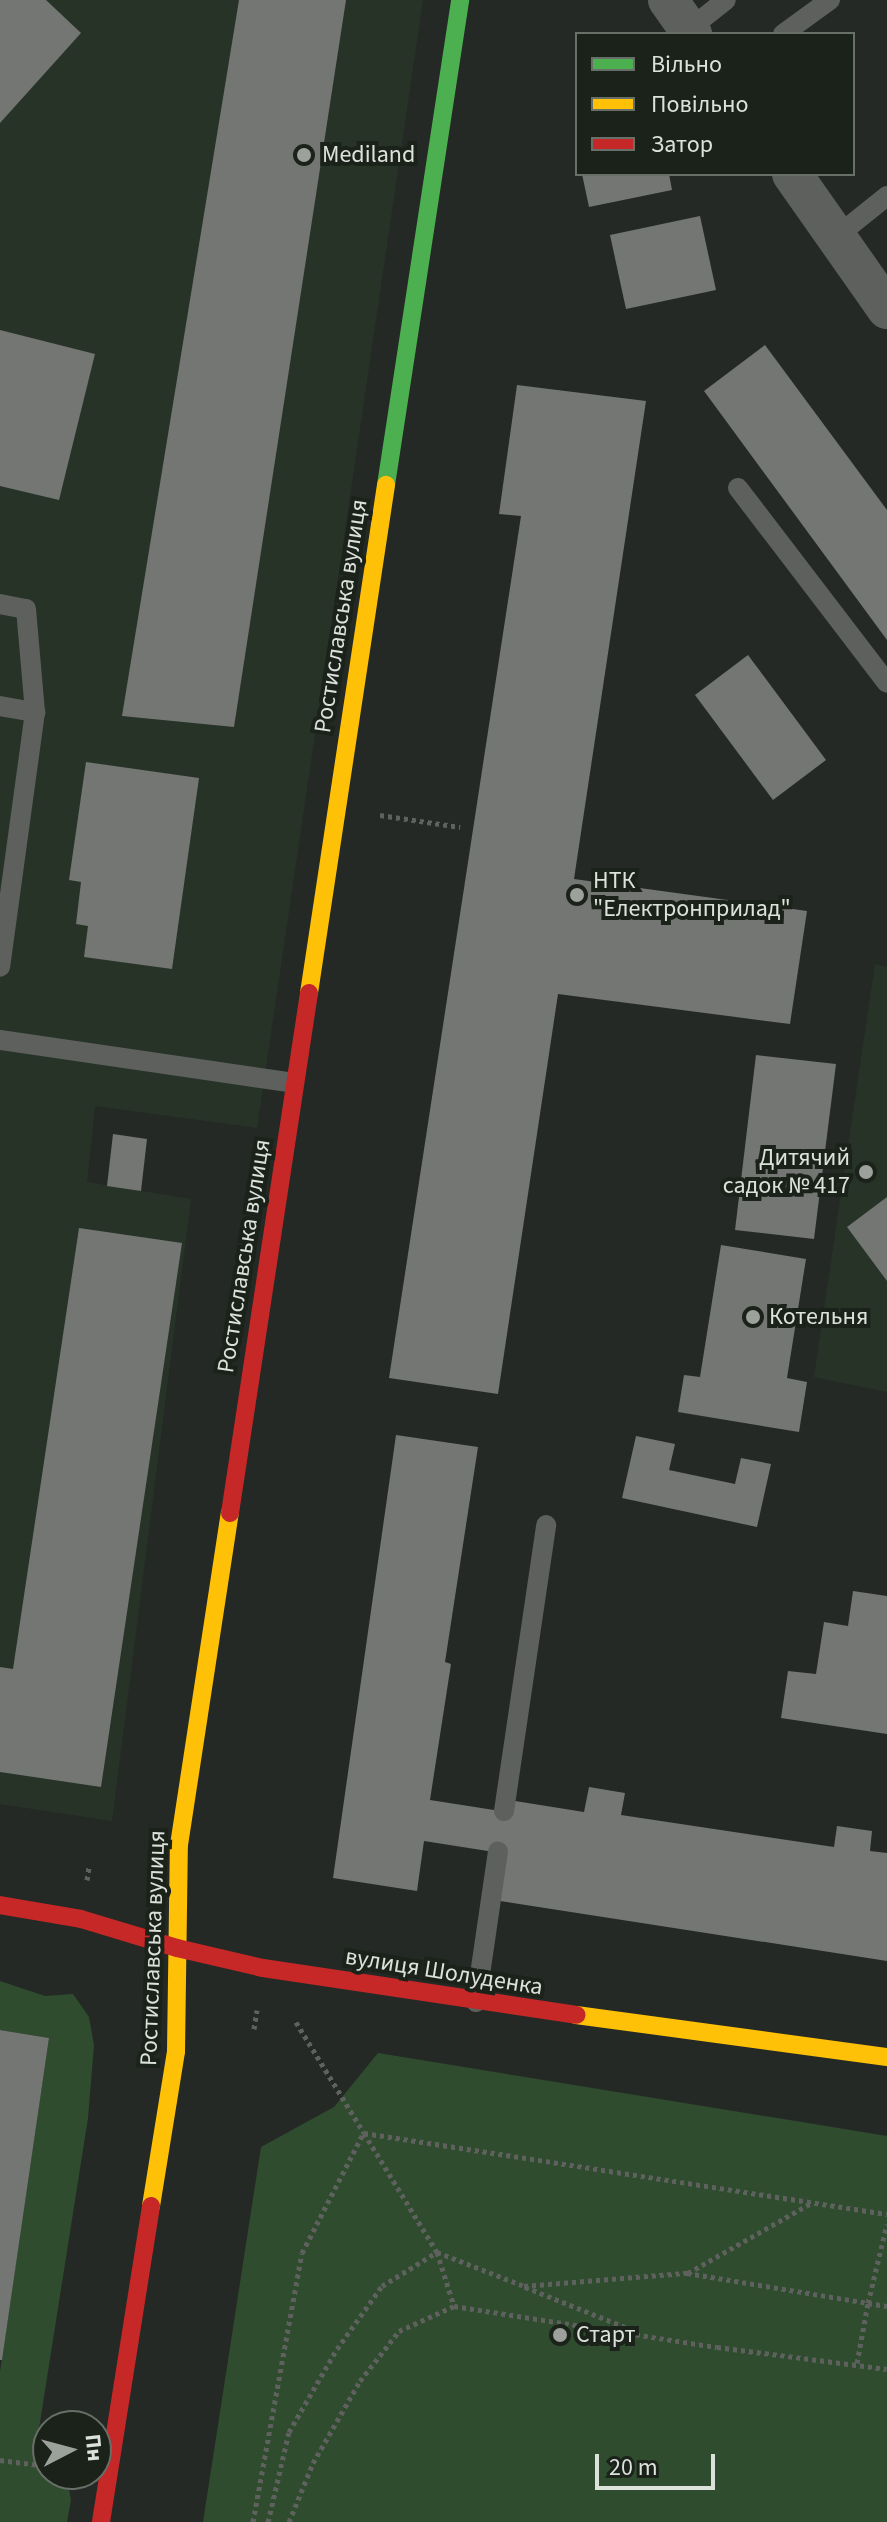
<!DOCTYPE html>
<html>
<head>
<meta charset="utf-8">
<style>
	body { margin:0 }
	#map { position:relative; width:887px; height:2522px; overflow:hidden; background:#252925; font-family:"Source Sans 3",sans-serif }
	div>[style] { position:absolute }
	[style*='--x'] { left:calc(var(--x)*1px); top:calc(var(--y)*1px); width:calc(var(--w)*1px); rotate:calc(var(--a)*1deg) }
	.built>* { inset:0; background:#283328 }
	.green>* { inset:0; background:#2f4c2f }
	.building>* { inset:0; background:#737673 }
	.path>* { height:5px; margin-top:-2.5px; transform-origin:0; background:repeating-linear-gradient(90deg,#5f615f 0 4px,transparent 0 8px) }
	.lane>* { height:20px; margin:-10px; padding:0 10px; transform-origin:10px; border-radius:10px; background:#5d605d }
	.street>* { height:40px; margin:-20px; padding:0 20px; transform-origin:20px; border-radius:20px; background:#5d605d }
	.fast>* { height:18px; margin:-9px; padding:0 9px; transform-origin:9px; border-radius:9px; background:#4caf50 }
	.slow>* { height:18px; margin:-9px; padding:0 9px; transform-origin:9px; border-radius:9px; background:#ffc107 }
	.jam>* { height:18px; margin:-9px; padding:0 9px; transform-origin:9px; border-radius:9px; background:#c62828 }
	.dots>* { width:22px; height:22px; translate:-50% -50%; box-sizing:border-box; border:4px solid #1a221a; border-radius:50% }
	span { translate:-50% -50%; white-space:nowrap; text-align:center; line-height:1.15; -webkit-text-stroke:8px #1a221a; paint-order:stroke }
	.poi-label { font-size:24px; color:#dce1dc }
	.left { translate:0 -50%; text-align:left }
	.right { translate:-100% -50%; text-align:right }
	.street-label { font-size:24px; color:#dce1dc }
	.legend { position:absolute; left:575px; top:32px; width:280px; height:144px; box-sizing:border-box; background:#1a221a; border:2px solid #686e68; margin:0; padding:10px 14px; list-style:none; font-size:24px; color:#dce1dc }
	.legend li { display:flex; align-items:center; gap:16px; height:40px }
	.legend b { width:40px; border:2px solid #686e68 }
	.north { position:absolute; left:32px; top:2410px; width:80px; height:80px; box-sizing:border-box; background:#1a221a; border:2px solid #686e68; border-radius:50%; rotate:84deg; font-size:22px; font-weight:700; line-height:32px; text-align:center; color:#dce1dc }
	.north::after { content:''; display:block; margin:auto; width:28px; height:36px; background:#9ca19c; clip-path:polygon(50% 0,100% 100%,50% 72%,0 100%) }
	.scale { position:absolute; left:595px; top:2454px; width:120px; height:36px; box-sizing:border-box; border:4px solid #dce1dc; border-top:0; padding-left:10px; font-size:24px; line-height:28px; white-space:nowrap; color:#dce1dc; -webkit-text-stroke:6px #1a221a; paint-order:stroke }
</style>
</head>
<body>
<div id="map">
	<div class="built">
		<i style="clip-path:polygon(0 0,423px 0,257px 1128px,95px 1106px,87px 1182px,191px 1199px,112px 1821px,0 1804px)"></i>
		<i style="clip-path:polygon(875px 964px,887px 967px,887px 1392px,814px 1377px)"></i>
	</div>
	<div class="green">
		<i style="clip-path:polygon(0 1981px,45px 1996px,73px 1994px,89px 2017px,94px 2045px,88px 2118px,38px 2435px,48px 2446px,48px 2474px,66px 2474px,71px 2500px,67px 2522px,0 2522px,0 2372px,49px 2038px,0 2030px)"></i>
		<i style="clip-path:polygon(378px 2053px,887px 2136px,887px 2522px,203px 2522px,261px 2147px,334px 2107px)"></i>
	</div>
	<div class="building">
		<i style="clip-path:polygon(0 0,46px 0,81px 33px,0 123px)"></i>
		<i style="clip-path:polygon(239px 0,346px 0,234px 727px,122px 716px)"></i>
		<i style="clip-path:polygon(582px 174px,669px 174px,672px 190px,589px 207px)"></i>
		<i style="clip-path:polygon(700px 216px,716px 290px,626px 309px,610px 235px)"></i>
		<i style="clip-path:polygon(0 330px,95px 354px,59px 500px,0 486px)"></i>
		<i style="clip-path:polygon(765px 345px,887px 510px,887px 640px,704px 391px)"></i>
		<i style="clip-path:polygon(517px 385px,646px 401px,574px 879px,807px 911px,790px 1024px,558px 994px,498px 1394px,389px 1378px,521px 516px,499px 514px)"></i>
		<i style="clip-path:polygon(748px 655px,826px 760px,773px 800px,695px 695px)"></i>
		<i style="clip-path:polygon(86px 762px,199px 778px,172px 969px,84px 957px,88px 926px,76px 924px,81px 882px,69px 880px)"></i>
		<i style="clip-path:polygon(756px 1055px,836px 1064px,814px 1239px,735px 1230px)"></i>
		<i style="clip-path:polygon(113px 1134px,147px 1139px,141px 1191px,107px 1186px)"></i>
		<i style="clip-path:polygon(887px 1197px,887px 1281px,847px 1227px)"></i>
		<i style="clip-path:polygon(79px 1228px,182px 1243px,101px 1787px,0 1772px,0 1667px,13px 1669px)"></i>
		<i style="clip-path:polygon(721px 1245px,806px 1259px,787px 1378px,807px 1382px,799px 1432px,678px 1412px,684px 1375px,700px 1377px)"></i>
		<i style="clip-path:polygon(396px 1435px,478px 1447px,445px 1662px,451px 1664px,430px 1800px,513px 1813px,515px 1801px,584px 1812px,589px 1787px,625px 1793px,621px 1815px,834px 1847px,837px 1826px,872px 1831px,870px 1851px,887px 1853px,887px 1961px,500px 1901px,507px 1854px,424px 1841px,417px 1891px,333px 1878px)"></i>
		<i style="clip-path:polygon(636px 1436px,675px 1444px,669px 1470px,735px 1484px,741px 1458px,771px 1464px,757px 1527px,622px 1498px)"></i>
		<i style="clip-path:polygon(853px 1591px,887px 1596px,887px 1734px,781px 1718px,788px 1671px,816px 1674px,824px 1622px,848px 1626px)"></i>
		<i style="clip-path:polygon(0 2030px,49px 2038px,2px 2360px,0 2360px)"></i>
	</div>
	<div class="path">
		<i style="--x:380;--y:815;--w:81;--a:8.5"></i>
		<i style="--x:87;--y:1880;--w:13;--a:-81"></i>
		<i style="--x:296;--y:2022;--w:130;--a:58.5"></i>
		<i style="--x:364;--y:2133;--w:529;--a:8.8"></i>
		<i style="--x:254;--y:2029;--w:19;--a:-81"></i>
		<i style="--x:364;--y:2133;--w:140;--a:58.5"></i>
		<i style="--x:437;--y:2252;--w:93;--a:21.3"></i>
		<i style="--x:524;--y:2286;--w:164;--a:-4.6"></i>
		<i style="--x:687;--y:2273;--w:183;--a:9.4"></i>
		<i style="--x:868;--y:2303;--w:81;--a:-76.5"></i>
		<i style="--x:688;--y:2273;--w:142;--a:-29.6"></i>
		<i style="--x:525;--y:2287;--w:118;--a:21.8"></i>
		<i style="--x:857;--y:2363;--w:61;--a:-79.6"></i>
		<i style="--x:868;--y:2303;--w:19;--a:9"></i>
		<i style="--x:0;--y:2460;--w:47;--a:7.3"></i>
		<i style="--x:253;--y:2522;--w:273;--a:-79.7"></i>
		<i style="--x:302;--y:2253;--w:134;--a:-62.9"></i>
		<i style="--x:268;--y:2522;--w:92;--a:-76.9"></i>
		<i style="--x:289;--y:2432;--w:96;--a:-60"></i>
		<i style="--x:337;--y:2349;--w:77;--a:-54.5"></i>
		<i style="--x:382;--y:2286;--w:65;--a:-31.7"></i>
		<i style="--x:437;--y:2252;--w:57;--a:72.5"></i>
		<i style="--x:289;--y:2522;--w:64;--a:-67.9"></i>
		<i style="--x:313;--y:2463;--w:95;--a:-60.2"></i>
		<i style="--x:360;--y:2381;--w:63;--a:-52"></i>
		<i style="--x:399;--y:2331;--w:60;--a:-24.4"></i>
		<i style="--x:454;--y:2306;--w:266;--a:8.9"></i>
		<i style="--x:717;--y:2347;--w:171;--a:7.4"></i>
	</div>
	<div class="lane">
		<i style="--x:688;--y:30;--w:48;--a:-38.3"></i>
		<i style="--x:783;--y:34;--w:58;--a:-35.9"></i>
		<i style="--x:837;--y:236;--w:64;--a:-38.7"></i>
		<i style="--x:738;--y:488;--w:245;--a:52.6"></i>
		<i style="--x:0;--y:604;--w:26;--a:11"></i>
		<i style="--x:26;--y:609;--w:103;--a:85"></i>
		<i style="--x:35;--y:712;--w:257;--a:97.8"></i>
		<i style="--x:0;--y:706;--w:36;--a:10"></i>
		<i style="--x:0;--y:1040;--w:297;--a:8.3"></i>
		<i style="--x:504;--y:1811;--w:289;--a:-81.6"></i>
		<i style="--x:476;--y:2002;--w:152;--a:-81.7"></i>
	</div>
	<div class="street">
		<i style="--x:668;--y:0;--w:42;--a:54.8"></i>
		<i style="--x:792;--y:174;--w:165;--a:54.9"></i>
	</div>
	<div class="fast">
		<i style="--x:386;--y:485;--w:491;--a:-81.3"></i>
	</div>
	<div class="slow">
		<i style="--x:309;--y:993;--w:514;--a:-81.38"></i>
		<i style="--x:576;--y:2015;--w:314;--a:7.7"></i>
		<i style="--x:151;--y:2206;--w:157;--a:-80.8"></i>
		<i style="--x:176;--y:2051;--w:206;--a:-89.2"></i>
		<i style="--x:179;--y:1845;--w:336;--a:-81.3"></i>
	</div>
	<div class="jam">
		<i style="--x:230;--y:1513;--w:526;--a:-81.36"></i>
		<i style="--x:0;--y:1905;--w:82;--a:9.8"></i>
		<i style="--x:81;--y:1919;--w:100;--a:16.8"></i>
		<i style="--x:177;--y:1948;--w:88;--a:13.1"></i>
		<i style="--x:263;--y:1968;--w:317;--a:8.5"></i>
		<i style="--x:101;--y:2522;--w:320;--a:-81"></i>
	</div>
	<div class="dots">
		<i style="left:304px;top:155px;background:#9ca19c"></i>
		<i style="left:577px;top:895px;background:#9ca19c"></i>
		<i style="left:866px;top:1172px;background:#9ca19c"></i>
		<i style="left:753px;top:1317px;background:#9ca19c"></i>
		<i style="left:560px;top:2335px;background:#9ca19c"></i>
	</div>
	<div class="poi-label">
		<span class="left" style="left:322px;top:155px">Mediland</span>
		<span class="left" style="left:593px;top:895px">НТК<br>"Електронприлад"</span>
		<span class="right" style="left:850px;top:1172px">Дитячий<br>садок № 417</span>
		<span class="left" style="left:769px;top:1317px">Котельня</span>
		<span class="left" style="left:576px;top:2335px">Старт</span>
	</div>
	<div class="street-label">
		<span style="left:341px;top:616px;rotate:-81deg">Ростиславська вулиця</span>
		<span style="left:244px;top:1256px;rotate:-81deg">Ростиславська вулиця</span>
		<span style="left:153px;top:1948px;rotate:-88deg">Ростиславська вулиця</span>
		<span style="left:444px;top:1972px;rotate:9deg">вулиця Шолуденка</span>
	</div>
	<ul class="legend">
	<li><b style="height:10px;background:#4caf50"></b>Вільно</li>
	<li><b style="height:10px;background:#ffc107"></b>Повільно</li>
	<li><b style="height:10px;background:#c62828"></b>Затор</li>
	</ul>
	<div class="north">Пн</div>
	<div class="scale">20 m</div>
</div>
</body>
</html>
